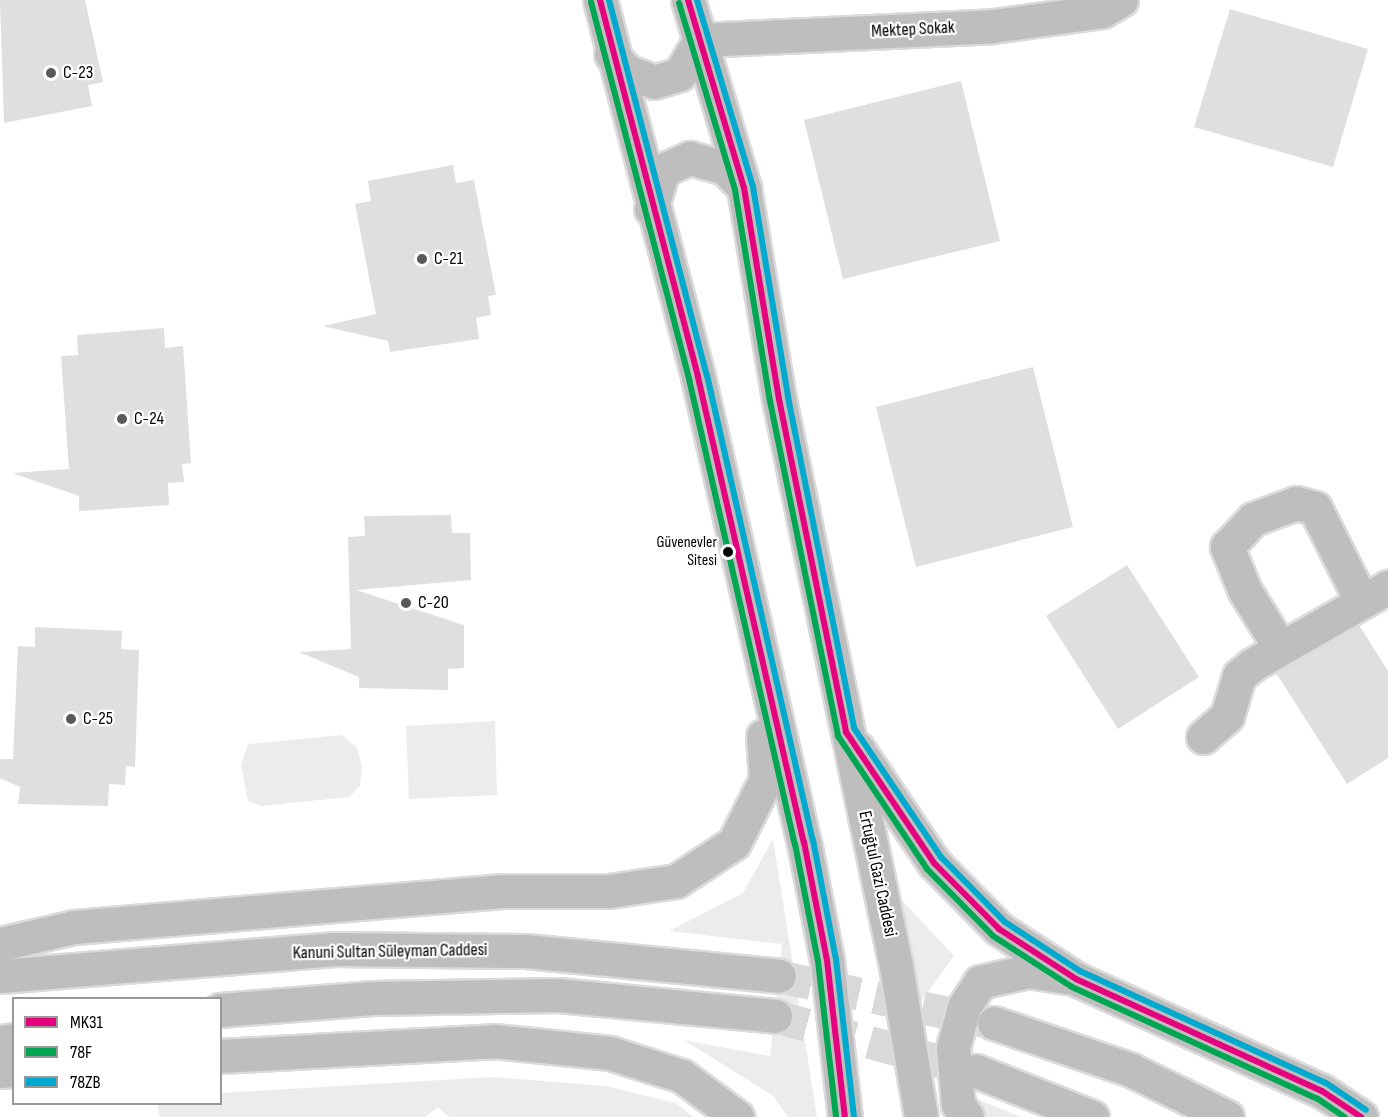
<!DOCTYPE html>
<html>
<head>
<meta charset="utf-8">
<style>
	body { margin:0 }
	#map { position:relative; width:1388px; height:1117px; overflow:hidden; background:#fff; font-family:"Sofia Sans Condensed",sans-serif }
	div>[style] { position:absolute }
	[style*='--x'] { left:calc(var(--x)*1px); top:calc(var(--y)*1px); width:calc(var(--w)*1px); rotate:calc(var(--a)*1deg) }
	.green>* { inset:0; background:#ececec }
	.building>* { inset:0; background:#dfdfdf }
	.major-tunnel>* { height:33px; margin-top:-16.5px; transform-origin:0; background:repeating-linear-gradient(90deg,#d9d9d9 0 33px,transparent 0 49px) }
	.roads { filter:drop-shadow(2px 0 #dbdbdb) drop-shadow(-2px 0 #dbdbdb) drop-shadow(0 2px #dbdbdb) drop-shadow(0 -2px #dbdbdb) }
	.minor>* { height:33px; margin:-16.5px; padding:0 16.5px; transform-origin:16.5px; border-radius:16.5px; background:#bebebe }
	.major>* { height:33px; margin:-16.5px; padding:0 16.5px; transform-origin:16.5px; border-radius:16.5px; background:#bebebe }
	.bus-1>* { height:6px; margin:-3px; padding:0 3px; transform-origin:3px; border-radius:3px; background:#e5007d }
	.bus-2>* { height:6px; margin:-3px; padding:0 3px; transform-origin:3px; border-radius:3px; background:#00a651 }
	.bus-3>* { height:6px; margin:-3px; padding:0 3px; transform-origin:3px; border-radius:3px; background:#00a9ce }
	.dots>* { width:16px; height:16px; translate:-50% -50%; box-sizing:border-box; border:3px solid #fff; border-radius:50% }
	span { translate:-50% -50%; white-space:nowrap; text-align:center; line-height:1.15; -webkit-text-stroke:4.5px #fff; paint-order:stroke }
	.bus-label { font-size:16px; color:#000 }
	.right { translate:-100% -50%; text-align:right }
	.street-label { font-size:18px; color:#000 }
	.poi-label { font-size:18px; color:#000 }
	.left { translate:0 -50%; text-align:left }
	.legend { position:absolute; left:12px; top:997px; width:210px; height:108px; box-sizing:border-box; background:#fff; border:2px solid #999; margin:0; padding:8px 10px; list-style:none; font-size:18px; color:#000 }
	.legend li { display:flex; align-items:center; gap:12px; height:30px }
	.legend b { width:30px; border:2px solid #999 }
</style>
</head>
<body>
<div id="map">
	<div class="green">
		<i style="clip-path:polygon(495px 721px,497px 795px,409px 799px,406px 726px)"></i>
		<i style="clip-path:polygon(342px 735px,357px 748px,362px 767px,360px 786px,349px 797px,261px 806px,248px 801px,241px 765px,248px 744px)"></i>
		<i style="clip-path:polygon(773px 839px,817px 1117px,788px 1117px,773px 1096px,684px 1040px,770px 1056px,782px 944px,669px 931px,743px 893px)"></i>
		<i style="clip-path:polygon(899px 897px,954px 956px,916px 1008px)"></i>
		<i style="clip-path:polygon(494px 1077px,606px 1086px,676px 1103px,693px 1117px,449px 1117px,438px 1107px,425px 1117px,160px 1117px,157px 1104px,220px 1104px,221px 1093px)"></i>
		<i style="clip-path:polygon(967px 1095px,1021px 1117px,982px 1117px)"></i>
	</div>
	<div class="building">
		<i style="clip-path:polygon(0 0,85px 0,103px 82px,88px 85px,92px 106px,4px 123px)"></i>
		<i style="clip-path:polygon(1230px 9px,1368px 49px,1333px 167px,1194px 127px)"></i>
		<i style="clip-path:polygon(961px 81px,1000px 241px,843px 279px,804px 120px)"></i>
		<i style="clip-path:polygon(453px 165px,456px 183px,474px 180px,496px 295px,488px 296px,491px 315px,476px 318px,479px 339px,390px 352px,388px 341px,323px 326px,376px 314px,355px 204px,371px 201px,368px 181px)"></i>
		<i style="clip-path:polygon(164px 328px,165px 348px,183px 346px,191px 463px,182px 464px,184px 482px,168px 483px,169px 505px,79px 511px,79px 496px,12px 473px,69px 469px,61px 356px,78px 355px,77px 335px)"></i>
		<i style="clip-path:polygon(1033px 367px,1073px 527px,916px 567px,876px 407px)"></i>
		<i style="clip-path:polygon(451px 515px,452px 533px,470px 533px,471px 580px,356px 590px,464px 625px,464px 668px,448px 669px,448px 690px,359px 688px,359px 677px,299px 652px,351px 649px,348px 537px,365px 536px,364px 516px)"></i>
		<i style="clip-path:polygon(1127px 565px,1199px 677px,1118px 729px,1046px 616px)"></i>
		<i style="clip-path:polygon(1359px 625px,1388px 671px,1388px 758px,1347px 784px,1276px 673px)"></i>
		<i style="clip-path:polygon(35px 627px,122px 631px,121px 649px,139px 650px,135px 767px,126px 766px,125px 785px,109px 784px,108px 806px,18px 804px,20px 787px,0 778px,0 759px,13px 759px,18px 646px,35px 647px)"></i>
	</div>
	<div class="major-tunnel">
		<i style="--x:779;--y:976;--w:216;--a:12.3"></i>
		<i style="--x:775;--y:1016;--w:208;--a:15.3"></i>
	</div>
	<div class="roads">
		<div class="minor">
			<i style="--x:700;--y:40;--w:293;--a:-2.7"></i>
			<i style="--x:993;--y:26;--w:110;--a:-7.8"></i>
			<i style="--x:1102;--y:11;--w:22;--a:-30"></i>
			<i style="--x:1279;--y:646;--w:65;--a:-121.7"></i>
			<i style="--x:1245;--y:591;--w:48;--a:-112.2"></i>
			<i style="--x:1227;--y:547;--w:38;--a:-47"></i>
			<i style="--x:1253;--y:519;--w:46;--a:-20.4"></i>
			<i style="--x:1296;--y:503;--w:20;--a:15"></i>
			<i style="--x:1315;--y:508;--w:103;--a:63.4"></i>
			<i style="--x:1203;--y:737;--w:32;--a:-41"></i>
			<i style="--x:1227;--y:716;--w:42;--a:-73.3"></i>
			<i style="--x:1239;--y:676;--w:17;--a:-40"></i>
			<i style="--x:1252;--y:665;--w:157;--a:-29.8"></i>
		</div>
		<div class="major">
			<i style="--x:600;--y:0;--w:390;--a:75.4"></i>
			<i style="--x:698;--y:377;--w:477;--a:77.2"></i>
			<i style="--x:804;--y:842;--w:120;--a:79"></i>
			<i style="--x:827;--y:960;--w:158;--a:83.5"></i>
			<i style="--x:688;--y:0;--w:196;--a:73.4"></i>
			<i style="--x:744;--y:188;--w:214;--a:80.6"></i>
			<i style="--x:779;--y:399;--w:579;--a:78.34"></i>
			<i style="--x:896;--y:966;--w:153;--a:80.6"></i>
			<i style="--x:611;--y:54;--w:23;--a:47"></i>
			<i style="--x:627;--y:71;--w:29;--a:22"></i>
			<i style="--x:654;--y:82;--w:27;--a:-17"></i>
			<i style="--x:680;--y:74;--w:39;--a:-60"></i>
			<i style="--x:651;--y:209;--w:41;--a:-72.9"></i>
			<i style="--x:663;--y:170;--w:30;--a:-24"></i>
			<i style="--x:690;--y:158;--w:36;--a:16"></i>
			<i style="--x:725;--y:168;--w:28;--a:46"></i>
			<i style="--x:857;--y:748;--w:138;--a:56.2"></i>
			<i style="--x:934;--y:863;--w:93;--a:45.4"></i>
			<i style="--x:999;--y:929;--w:92;--a:33"></i>
			<i style="--x:1076;--y:979;--w:270;--a:24.5"></i>
			<i style="--x:1322;--y:1091;--w:47;--a:33.7"></i>
			<i style="--x:0;--y:944;--w:76;--a:-12.9"></i>
			<i style="--x:74;--y:927;--w:429;--a:-4.8"></i>
			<i style="--x:501;--y:891;--w:108;--a:0"></i>
			<i style="--x:609;--y:891;--w:68;--a:-8.5"></i>
			<i style="--x:676;--y:881;--w:69;--a:-33.2"></i>
			<i style="--x:734;--y:843;--w:72;--a:-63.4"></i>
			<i style="--x:766;--y:779;--w:43;--a:-94"></i>
			<i style="--x:0;--y:976;--w:333;--a:-4.6"></i>
			<i style="--x:332;--y:949;--w:194;--a:0.6"></i>
			<i style="--x:526;--y:951;--w:254;--a:5.6"></i>
			<i style="--x:220;--y:1010;--w:153;--a:-4.5"></i>
			<i style="--x:373;--y:998;--w:185;--a:-0.9"></i>
			<i style="--x:558;--y:995;--w:218;--a:5.5"></i>
			<i style="--x:994;--y:1023;--w:145;--a:18.9"></i>
			<i style="--x:1131;--y:1070;--w:107;--a:26.1"></i>
			<i style="--x:0;--y:1042;--w:14;--a:-8"></i>
			<i style="--x:220;--y:1056;--w:274;--a:-3.1"></i>
			<i style="--x:494;--y:1041;--w:117;--a:5.9"></i>
			<i style="--x:610;--y:1053;--w:76;--a:17.7"></i>
			<i style="--x:682;--y:1076;--w:69;--a:36.7"></i>
			<i style="--x:0;--y:1071;--w:14;--a:-4"></i>
			<i style="--x:976;--y:1071;--w:125;--a:21.6"></i>
			<i style="--x:967;--y:1117;--w:16;--a:-125"></i>
			<i style="--x:958;--y:1104;--w:56;--a:-95.1"></i>
			<i style="--x:953;--y:1048;--w:42;--a:-75"></i>
			<i style="--x:964;--y:1007;--w:30;--a:-57"></i>
			<i style="--x:980;--y:982;--w:49;--a:-12.9"></i>
			<i style="--x:1028;--y:971;--w:38;--a:9"></i>
		</div>
	</div>
	<div class="bus-1">
		<i style="--x:600;--y:0;--w:390;--a:75.4"></i>
		<i style="--x:698;--y:377;--w:477;--a:77.2"></i>
		<i style="--x:804;--y:842;--w:120;--a:79"></i>
		<i style="--x:827;--y:960;--w:158;--a:83.5"></i>
		<i style="--x:688;--y:0;--w:196;--a:73.4"></i>
		<i style="--x:744;--y:188;--w:214;--a:80.6"></i>
		<i style="--x:779;--y:399;--w:340;--a:78.6"></i>
		<i style="--x:846;--y:732;--w:158;--a:56.1"></i>
		<i style="--x:934;--y:863;--w:93;--a:45.4"></i>
		<i style="--x:999;--y:929;--w:92;--a:33"></i>
		<i style="--x:1076;--y:979;--w:270;--a:24.5"></i>
		<i style="--x:1322;--y:1091;--w:47;--a:33.7"></i>
	</div>
	<div class="bus-2">
		<i style="--x:591;--y:2;--w:390;--a:75.4"></i>
		<i style="--x:689;--y:379;--w:477;--a:77.2"></i>
		<i style="--x:795;--y:844;--w:119;--a:78.9"></i>
		<i style="--x:818;--y:961;--w:157;--a:83.4"></i>
		<i style="--x:679;--y:3;--w:195;--a:73.3"></i>
		<i style="--x:735;--y:190;--w:214;--a:80.6"></i>
		<i style="--x:770;--y:401;--w:342;--a:78.5"></i>
		<i style="--x:838;--y:736;--w:160;--a:56.2"></i>
		<i style="--x:927;--y:869;--w:94;--a:45.4"></i>
		<i style="--x:993;--y:936;--w:94;--a:32.8"></i>
		<i style="--x:1072;--y:987;--w:270;--a:24.5"></i>
		<i style="--x:1318;--y:1099;--w:32;--a:34"></i>
	</div>
	<div class="bus-3">
		<i style="--x:609;--y:0;--w:388;--a:75.4"></i>
		<i style="--x:707;--y:375;--w:477;--a:77.2"></i>
		<i style="--x:813;--y:840;--w:121;--a:79.1"></i>
		<i style="--x:836;--y:959;--w:158;--a:83.5"></i>
		<i style="--x:697;--y:0;--w:195;--a:73.3"></i>
		<i style="--x:753;--y:187;--w:213;--a:80.5"></i>
		<i style="--x:788;--y:397;--w:338;--a:78.7"></i>
		<i style="--x:854;--y:728;--w:156;--a:56"></i>
		<i style="--x:941;--y:857;--w:91;--a:45.4"></i>
		<i style="--x:1005;--y:922;--w:90;--a:33.2"></i>
		<i style="--x:1080;--y:971;--w:270;--a:24.5"></i>
		<i style="--x:1326;--y:1083;--w:48;--a:34"></i>
	</div>
	<div class="dots">
		<i style="left:51px;top:73px;background:#595959"></i>
		<i style="left:422px;top:259px;background:#595959"></i>
		<i style="left:122px;top:419px;background:#595959"></i>
		<i style="left:728px;top:552px;background:#000"></i>
		<i style="left:406px;top:603px;background:#595959"></i>
		<i style="left:71px;top:719px;background:#595959"></i>
	</div>
	<div class="bus-label">
		<span class="right" style="left:717px;top:552px">Güvenevler<br>Sitesi</span>
	</div>
	<div class="street-label">
		<span style="left:913px;top:30px;rotate:-3deg">Mektep Sokak</span>
		<span style="left:877px;top:874px;rotate:78deg">Ertuğtul Gazi Caddesi</span>
		<span style="left:390px;top:952px;rotate:-1deg">Kanuni Sultan Süleyman Caddesi</span>
	</div>
	<div class="poi-label">
		<span class="left" style="left:63px;top:73px">C-23</span>
		<span class="left" style="left:434px;top:259px">C-21</span>
		<span class="left" style="left:134px;top:419px">C-24</span>
		<span class="left" style="left:418px;top:603px">C-20</span>
		<span class="left" style="left:83px;top:719px">C-25</span>
	</div>
	<ul class="legend">
	<li><b style="height:8px;background:#e5007d"></b>MK31</li>
	<li><b style="height:8px;background:#00a651"></b>78F</li>
	<li><b style="height:8px;background:#00a9ce"></b>78ZB</li>
	</ul>
</div>
</body>
</html>
